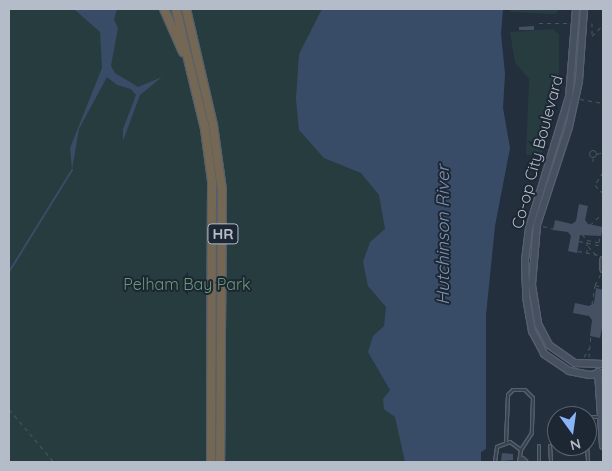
<!DOCTYPE html>
<html>
<head>
<meta charset="utf-8">
<style>
	body { margin:0 }
	#map { position:relative; width:612px; height:471px; overflow:hidden; background:#242f3e; font-family:Quicksand,sans-serif }
	div>[style] { position:absolute }
	[style*='--x'] { left:calc(var(--x)*1px); top:calc(var(--y)*1px); width:calc(var(--w)*1px); rotate:calc(var(--a)*1deg) }
	.green>* { inset:0; background:#263c3f }
	.water>* { inset:0; background:#394c67 }
	.stream>* { height:2px; margin:-1px; padding:0 1px; transform-origin:1px; border-radius:1px; background:#394c67 }
	.building>* { inset:0; background:#455162 }
	.path>* { height:1px; margin-top:-0.5px; transform-origin:0; background:repeating-linear-gradient(90deg,#44595c 0 4px,transparent 0 8px) }
	.path>.ring { margin:-0.5px; padding:0; box-sizing:content-box; background:none; border:1px solid #44595c; border-radius:50% }
	.roads { filter:drop-shadow(1px 0 #565f6c) drop-shadow(-1px 0 #565f6c) drop-shadow(0 1px #565f6c) drop-shadow(0 -1px #565f6c) }
	.service>* { height:2px; margin:-1px; padding:0 1px; transform-origin:1px; border-radius:1px; background:#38414e }
	.minor>* { height:4.5px; margin:-2.25px; padding:0 2.25px; transform-origin:2.25px; border-radius:2.25px; background:#38414e }
	.secondary>* { height:6px; margin:-3px; padding:0 3px; transform-origin:3px; border-radius:3px; background:#465061 }
	.motorway>* { height:8px; margin:-4px; padding:0 4px; transform-origin:4px; border-radius:4px; background:#746855 }
	span { translate:-50% -50%; white-space:nowrap; text-align:center; line-height:1.15; -webkit-text-stroke:4px #1d2633; paint-order:stroke }
	.shield-label span { padding:1px 4px; background:#1d2633; border:1px solid; border-radius:4px; -webkit-text-stroke-width:0 }
	.shield-label { font-size:15px; color:#b4bcc9; font-weight:700 }
	.street-label { font-size:16px; color:#b4bcc9 }
	.park-label { font-size:16px; color:#6b9a76 }
	.water-label { font-size:18px; color:#7c92b1; font-style:italic }
	.frame { position:absolute; inset:0; border:10px solid #b4bcc9; pointer-events:none }
	.north { position:absolute; left:547px; top:406px; width:50px; height:50px; box-sizing:border-box; background:#1d2633; border:1px solid #59626f; border-radius:50%; rotate:166deg; font-size:14px; font-weight:700; line-height:20px; text-align:center; color:#b4bcc9 }
	.north::after { content:''; display:block; margin:auto; width:18px; height:22px; background:#8ab4f8; clip-path:polygon(50% 0,100% 100%,50% 72%,0 100%) }
</style>
</head>
<body>
<div id="map">
	<div class="green">
		<i style="clip-path:polygon(9px 9px,418px 9px,415px 462px,9px 462px)"></i>
		<i style="clip-path:polygon(510px 9px,560px 9px,555px 14px,510px 12px)"></i>
		<i style="clip-path:polygon(553px 29px,559px 34px,559px 85px,554px 114px,541px 155px,526px 155px,529px 79px,515px 63px,510px 32px)"></i>
	</div>
	<div class="water">
		<i style="clip-path:polygon(74px 9px,117px 9px,114px 20px,118px 28px,111px 66px,115px 73px,138px 87px,162px 77px,140px 95px,123px 141px,123px 129px,136px 95px,131px 89px,117px 85px,107px 77px,79px 129px,72px 170px,70px 148px,102px 68px,100px 32px)"></i>
		<i style="clip-path:polygon(322px 9px,503px 9px,501px 34px,505px 74px,503px 108px,510px 148px,495px 226px,486px 315px,486px 449px,481px 452px,481px 462px,405px 462px,395px 417px,384px 409px,383px 399px,390px 390px,368px 352px,373px 336px,384px 326px,386px 307px,368px 286px,363px 262px,370px 242px,385px 229px,379px 195px,361px 173px,324px 158px,299px 130px,296px 99px,299px 54px)"></i>
	</div>
	<div class="stream">
		<i style="--x:9;--y:272;--w:120;--a:-58.3"></i>
	</div>
	<div class="building">
		<i style="clip-path:polygon(534px 26px,534px 30px,519px 30px,519px 27px)"></i>
		<i style="clip-path:polygon(579px 204px,588px 206px,585px 220px,588px 224px,603px 227px,601px 236px,580px 235px,577px 253px,568px 251px,571px 236px,568px 232px,553px 230px,555px 220px,572px 224px,576px 221px)"></i>
		<i style="clip-path:polygon(596px 288px,603px 290px,603px 323px,600px 338px,590px 336px,592px 320px,589px 316px,573px 313px,575px 303px,589px 306px,594px 303px)"></i>
		<i style="clip-path:polygon(502px 453px,513px 454px,513px 460px,501px 461px)"></i>
	</div>
	<div class="path">
		<i style="--x:539;--y:23;--w:29;--a:0"></i>
		<i style="--x:592;--y:23;--w:13;--a:90"></i>
		<i style="--x:592;--y:36;--w:16;--a:-45"></i>
		<i style="--x:580;--y:99;--w:23;--a:10"></i>
		<i class="ring" style="left:589.5px;top:150.5px;width:6px;height:6px"></i>
		<i style="--x:597;--y:154;--w:6;--a:-18"></i>
		<i style="--x:593;--y:158;--w:6;--a:90"></i>
		<i style="--x:603;--y:172;--w:15;--a:122"></i>
		<i style="--x:595;--y:185;--w:11;--a:45"></i>
		<i style="--x:590;--y:225;--w:18;--a:-43"></i>
		<i style="--x:543;--y:226;--w:11;--a:15"></i>
		<i style="--x:582;--y:234;--w:8;--a:50"></i>
		<i style="--x:587;--y:240;--w:16;--a:11"></i>
		<i style="--x:579;--y:241;--w:25;--a:12"></i>
		<i style="--x:599;--y:242;--w:6;--a:-81"></i>
		<i style="--x:588;--y:246;--w:12;--a:48"></i>
		<i style="--x:578;--y:251;--w:20;--a:11"></i>
		<i style="--x:587;--y:253;--w:13;--a:-90"></i>
		<i style="--x:595;--y:285;--w:13;--a:-63"></i>
		<i style="--x:592;--y:304;--w:19;--a:-81"></i>
		<i style="--x:595;--y:285;--w:8;--a:14"></i>
		<i style="--x:584;--y:357;--w:10;--a:-61"></i>
		<i style="--x:589;--y:357;--w:21;--a:-85"></i>
		<i style="--x:9;--y:409;--w:70;--a:49.7"></i>
	</div>
	<div class="roads">
		<div class="service">
			<i style="--x:587;--y:417;--w:12;--a:0"></i>
			<i style="--x:506;--y:443;--w:48;--a:-87.6"></i>
			<i style="--x:508;--y:395;--w:7;--a:-45"></i>
			<i style="--x:513;--y:390;--w:12;--a:0"></i>
			<i style="--x:525;--y:390;--w:11;--a:45"></i>
			<i style="--x:533;--y:398;--w:35;--a:92"></i>
			<i style="--x:532;--y:433;--w:20;--a:123"></i>
			<i style="--x:550;--y:446;--w:16;--a:86"></i>
			<i style="--x:587;--y:446;--w:16;--a:86"></i>
			<i style="--x:495;--y:462;--w:15;--a:-82"></i>
			<i style="--x:497;--y:447;--w:14;--a:-21"></i>
			<i style="--x:510;--y:442;--w:14;--a:36"></i>
			<i style="--x:521;--y:450;--w:12;--a:99"></i>
			<i style="--x:539;--y:462;--w:16;--a:-90"></i>
		</div>
		<div class="minor">
			<i style="--x:603;--y:259;--w:10;--a:90"></i>
			<i style="--x:522;--y:459;--w:4;--a:45"></i>
		</div>
		<div class="secondary">
			<i style="--x:576;--y:9;--w:88;--a:94.5"></i>
			<i style="--x:569;--y:97;--w:137;--a:107"></i>
			<i style="--x:529;--y:228;--w:33;--a:97"></i>
			<i style="--x:525;--y:261;--w:36;--a:88"></i>
			<i style="--x:526;--y:297;--w:35;--a:80"></i>
			<i style="--x:532;--y:331;--w:26;--a:62"></i>
			<i style="--x:544;--y:354;--w:30;--a:34"></i>
			<i style="--x:569;--y:371;--w:21;--a:11"></i>
			<i style="--x:590;--y:375;--w:13;--a:-9"></i>
			<i style="--x:584;--y:9;--w:72;--a:94"></i>
			<i style="--x:579;--y:81;--w:47;--a:102.3"></i>
			<i style="--x:569;--y:127;--w:103;--a:108.1"></i>
			<i style="--x:537;--y:225;--w:60;--a:94.8"></i>
			<i style="--x:532;--y:285;--w:39;--a:81"></i>
			<i style="--x:538;--y:324;--w:24;--a:62"></i>
			<i style="--x:549;--y:345;--w:32;--a:35"></i>
			<i style="--x:575;--y:363;--w:28;--a:2"></i>
			<i style="--x:598;--y:372;--w:74;--a:86.1"></i>
		</div>
		<div class="motorway">
			<i style="--x:164;--y:9;--w:47;--a:66.2"></i>
			<i style="--x:176;--y:9;--w:123;--a:76.4"></i>
			<i style="--x:205;--y:129;--w:52;--a:82.3"></i>
			<i style="--x:212;--y:181;--w:281;--a:90.2"></i>
			<i style="--x:186;--y:9;--w:119;--a:76.9"></i>
			<i style="--x:213;--y:125;--w:66;--a:82.1"></i>
			<i style="--x:222;--y:190;--w:272;--a:90.4"></i>
		</div>
	</div>
	<div class="shield-label">
		<span style="left:223px;top:234px">HR</span>
	</div>
	<div class="street-label">
		<span style="left:537px;top:152px;rotate:-75deg">Co-op City Boulevard</span>
	</div>
	<div class="park-label">
		<span style="left:187px;top:284px">Pelham Bay Park</span>
	</div>
	<div class="water-label">
		<span style="left:443px;top:235px;rotate:-90deg">Hutchinson River</span>
	</div>
	<div class="frame"></div>
	<div class="north">N</div>
</div>
</body>
</html>
